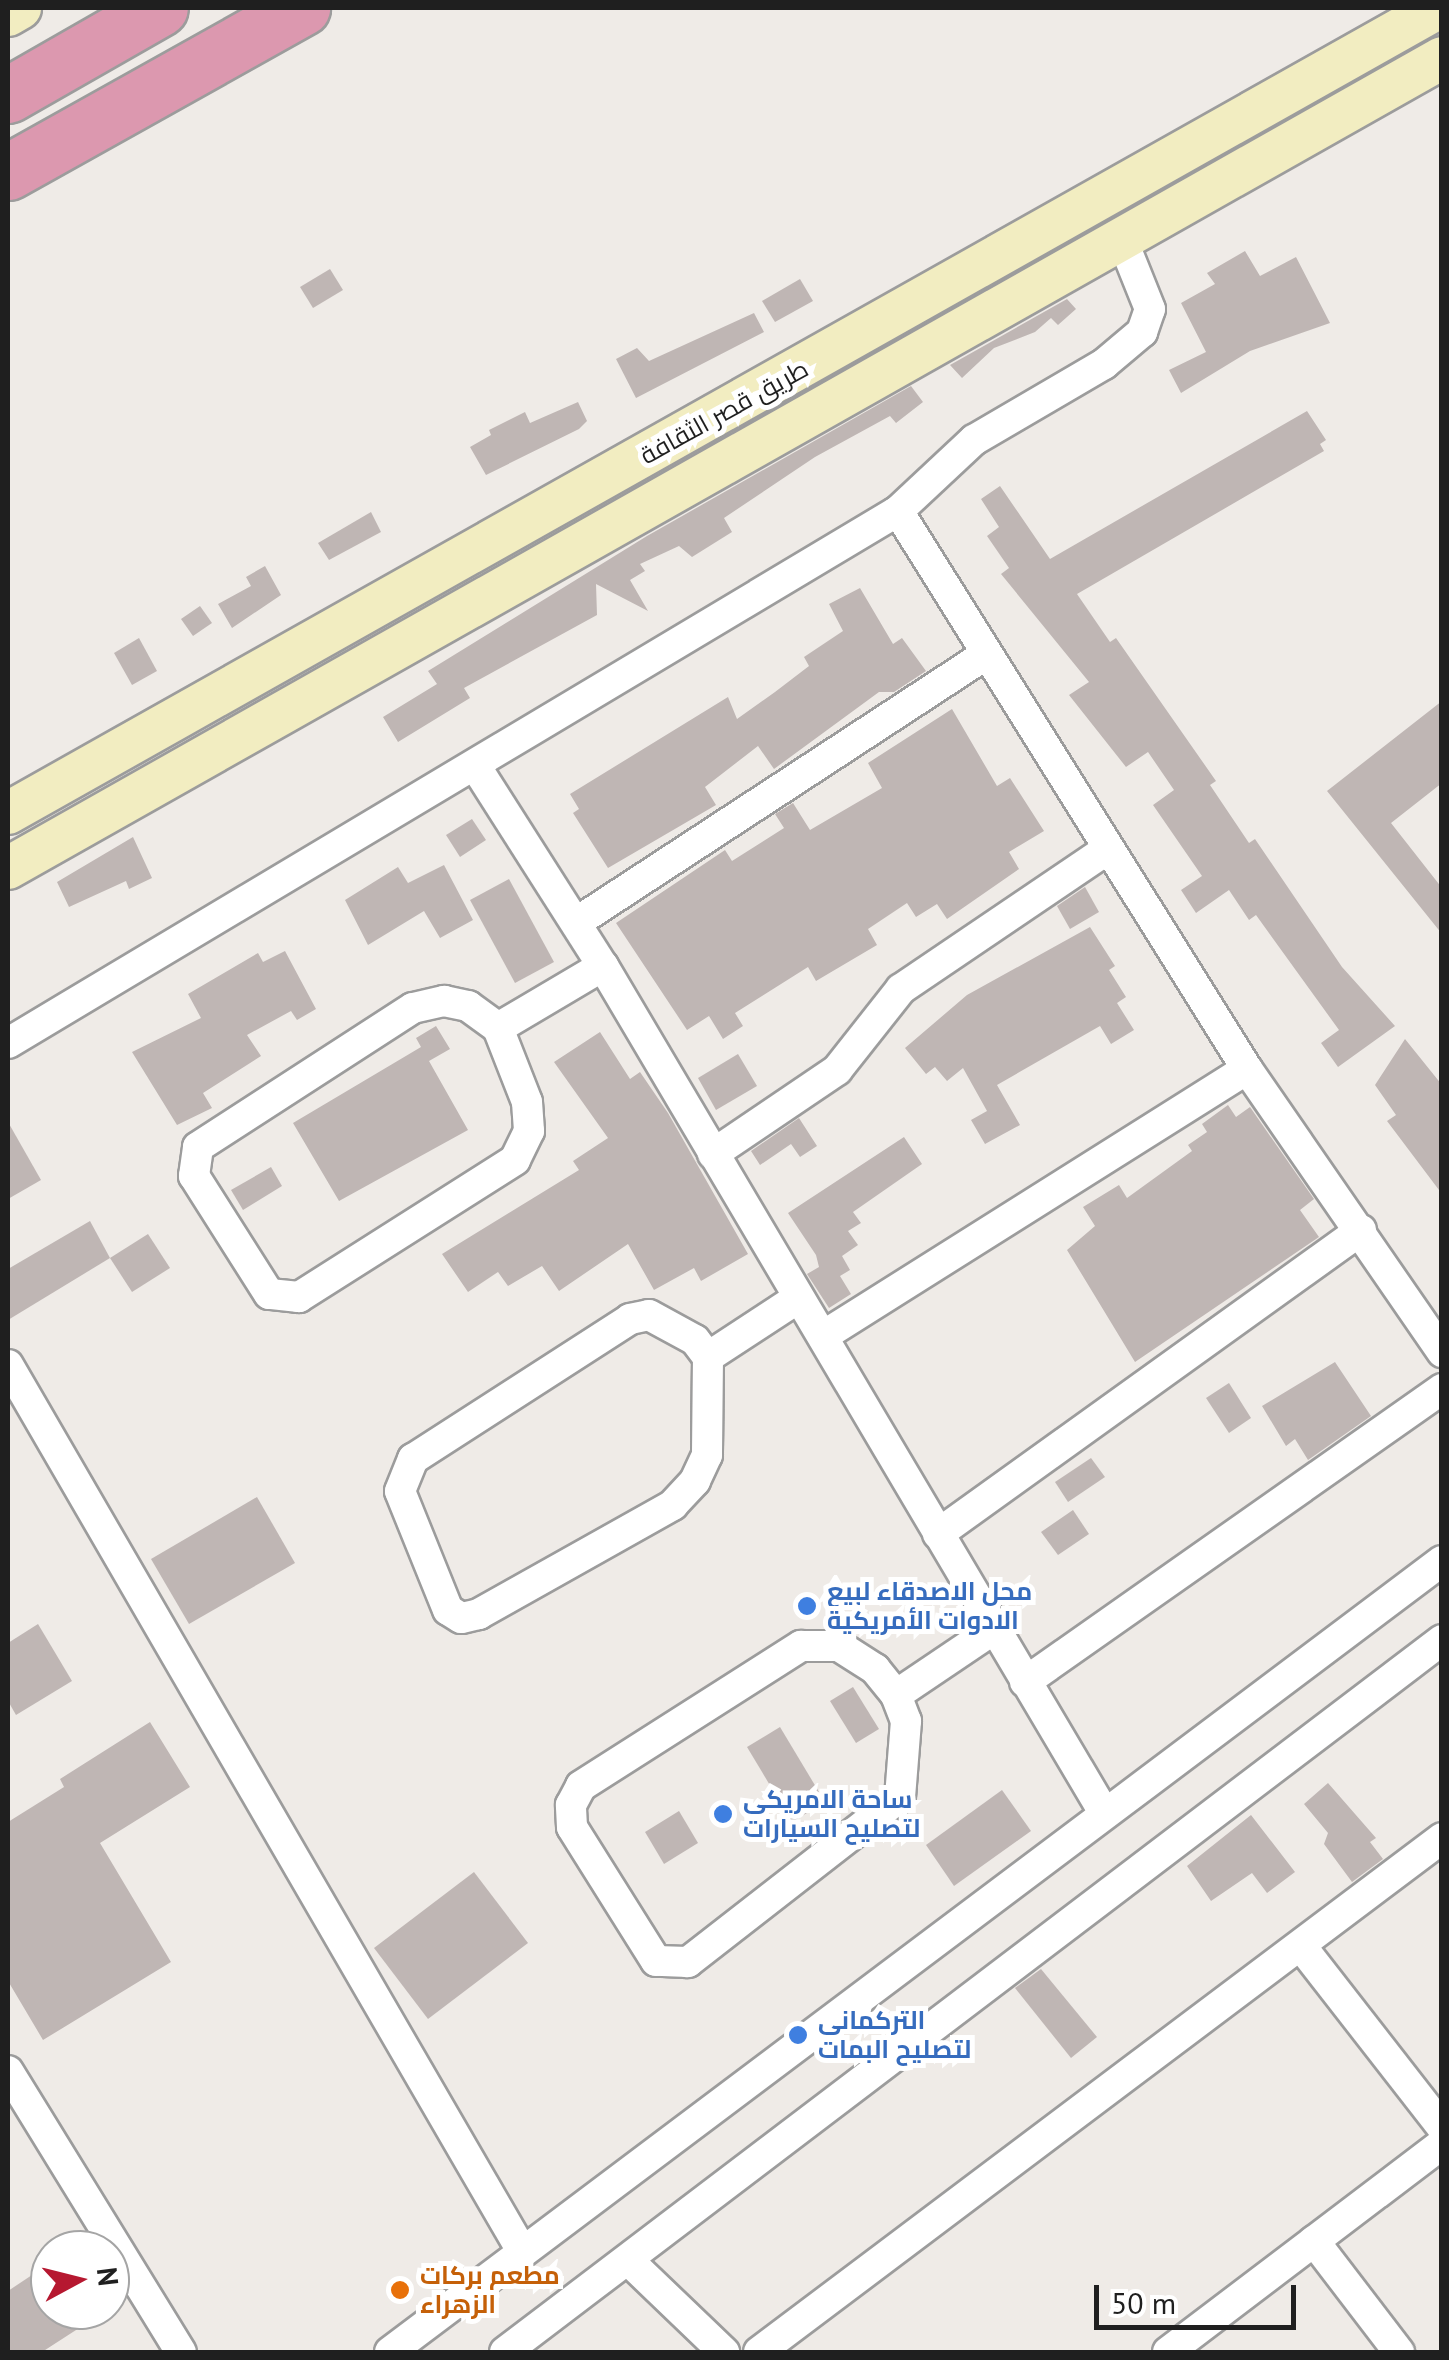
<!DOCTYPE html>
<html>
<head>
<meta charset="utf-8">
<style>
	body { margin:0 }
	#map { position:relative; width:1449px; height:2360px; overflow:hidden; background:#efebe7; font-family:"PT Sans",Cairo,sans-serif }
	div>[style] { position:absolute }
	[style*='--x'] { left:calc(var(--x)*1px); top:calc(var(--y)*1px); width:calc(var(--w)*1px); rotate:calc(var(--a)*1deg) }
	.building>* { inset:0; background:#bfb6b4 }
	.roads { filter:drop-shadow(2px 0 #9c9c9c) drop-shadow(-2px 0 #9c9c9c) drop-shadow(0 2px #9c9c9c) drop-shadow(0 -2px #9c9c9c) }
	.street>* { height:30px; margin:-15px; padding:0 15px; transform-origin:15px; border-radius:15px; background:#fff }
	.secondary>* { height:42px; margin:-21px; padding:0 21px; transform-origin:21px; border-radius:21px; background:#f2edc1 }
	.highway>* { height:55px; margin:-27.5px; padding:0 27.5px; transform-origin:27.5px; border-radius:27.5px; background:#dc98af }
	.dots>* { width:28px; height:28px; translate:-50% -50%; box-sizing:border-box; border:5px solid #fff; border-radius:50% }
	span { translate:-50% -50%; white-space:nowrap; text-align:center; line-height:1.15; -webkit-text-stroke:10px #fff; paint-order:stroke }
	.street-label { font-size:25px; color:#1f1f1f }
	.shop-label { font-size:25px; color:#366cbe; font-weight:700 }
	.left { translate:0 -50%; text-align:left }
	.food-label { font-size:25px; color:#c56008; font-weight:700 }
	.frame { position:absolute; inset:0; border:10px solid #1f1f1f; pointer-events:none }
	.north { position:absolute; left:30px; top:2230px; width:100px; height:100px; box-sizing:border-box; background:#fff; border:2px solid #a5a5a5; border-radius:50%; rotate:83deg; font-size:28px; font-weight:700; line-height:40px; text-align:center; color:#1f1f1f }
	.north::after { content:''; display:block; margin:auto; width:35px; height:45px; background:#b61830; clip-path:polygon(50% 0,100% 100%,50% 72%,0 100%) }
	.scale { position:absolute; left:1094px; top:2285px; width:202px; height:45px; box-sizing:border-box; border:5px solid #1f1f1f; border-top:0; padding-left:12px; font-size:30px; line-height:35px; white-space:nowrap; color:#1f1f1f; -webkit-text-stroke:8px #fff; paint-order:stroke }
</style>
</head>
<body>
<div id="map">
	<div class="building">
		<i style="clip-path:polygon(1245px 251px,1260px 276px,1296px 257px,1330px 323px,1250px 351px,1181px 393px,1169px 370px,1206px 352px,1181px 303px,1215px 284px,1207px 273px)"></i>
		<i style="clip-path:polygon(330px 269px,343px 290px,313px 308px,300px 287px)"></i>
		<i style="clip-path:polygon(800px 279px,813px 301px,775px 322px,762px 301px)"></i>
		<i style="clip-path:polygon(1067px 299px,1076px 309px,1058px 325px,1051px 318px,1035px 332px,994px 348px,962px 378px,950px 365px)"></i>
		<i style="clip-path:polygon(754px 313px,764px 332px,636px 398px,616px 359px,637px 348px,649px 361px)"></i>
		<i style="clip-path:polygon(911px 386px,923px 402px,896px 423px,890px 416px,815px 457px,724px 518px,732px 532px,692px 557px,679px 546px,640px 564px,645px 571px,630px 580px,648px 611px,596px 584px,597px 615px,464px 688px,470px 698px,398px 742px,383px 717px,437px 684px,428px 671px,647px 536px)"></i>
		<i style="clip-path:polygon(578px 402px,587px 421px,579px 429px,486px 475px,470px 447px,491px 435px,489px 430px,525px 412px,530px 423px)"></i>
		<i style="clip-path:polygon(1307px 411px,1326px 440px,1320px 444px,1324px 451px,1077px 594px,1110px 642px,1116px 638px,1216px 781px,1210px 785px,1249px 843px,1255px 839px,1342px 967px,1395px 1026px,1338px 1067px,1321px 1043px,1339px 1030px,1256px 915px,1249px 920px,1229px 890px,1196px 913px,1181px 890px,1202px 876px,1153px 805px,1174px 790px,1148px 752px,1126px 767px,1069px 695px,1089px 682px,1001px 574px,1009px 568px,987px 536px,999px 527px,981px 499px,1000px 486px,1050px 559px)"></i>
		<i style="clip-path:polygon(371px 512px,381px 532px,329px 560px,318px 543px)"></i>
		<i style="clip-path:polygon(265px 566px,281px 595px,232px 628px,218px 604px,251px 586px,246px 577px)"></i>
		<i style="clip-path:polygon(860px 588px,893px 644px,902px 638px,926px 671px,894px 692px,879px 692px,774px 769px,758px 746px,705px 787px,716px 805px,608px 868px,573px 813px,579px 809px,570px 794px,728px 697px,737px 719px,775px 692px,809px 666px,804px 657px,843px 631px,829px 604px)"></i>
		<i style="clip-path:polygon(200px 606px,212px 623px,193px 636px,181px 619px)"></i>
		<i style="clip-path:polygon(139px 638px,157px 671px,132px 685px,114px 653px)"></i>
		<i style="clip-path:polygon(1442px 701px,1442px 783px,1391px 823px,1442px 888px,1442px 934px,1327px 791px)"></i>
		<i style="clip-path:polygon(952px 709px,997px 786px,1010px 778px,1044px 831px,1009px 852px,1019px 869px,947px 919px,937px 904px,916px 917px,907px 903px,868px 929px,877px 945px,816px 981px,808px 967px,735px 1013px,743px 1026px,723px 1039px,709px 1016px,687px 1030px,616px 923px,725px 850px,732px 861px,784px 828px,775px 814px,793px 803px,810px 830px,882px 788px,868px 763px)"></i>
		<i style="clip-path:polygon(472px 819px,486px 840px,460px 857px,446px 835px)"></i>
		<i style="clip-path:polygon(133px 837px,152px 878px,129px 889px,126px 881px,69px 907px,57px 882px)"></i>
		<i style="clip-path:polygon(444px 865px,473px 920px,440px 938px,424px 911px,368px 945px,345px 900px,398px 867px,408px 883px)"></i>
		<i style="clip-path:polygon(509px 879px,554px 962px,515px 983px,470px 900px)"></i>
		<i style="clip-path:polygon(1085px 887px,1099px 912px,1070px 929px,1057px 906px)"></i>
		<i style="clip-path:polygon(1090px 927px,1115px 966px,1109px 970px,1126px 997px,1117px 1003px,1134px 1030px,1111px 1044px,1100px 1026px,997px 1085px,1020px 1125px,985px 1144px,971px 1120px,987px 1111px,963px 1068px,947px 1081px,935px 1067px,926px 1074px,905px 1048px,967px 995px)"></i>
		<i style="clip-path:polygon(285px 951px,316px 1009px,297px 1020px,291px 1011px,247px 1035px,261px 1056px,203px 1093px,212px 1108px,177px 1125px,132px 1052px,201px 1018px,188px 994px,258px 953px,263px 962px)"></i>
		<i style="clip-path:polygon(436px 1026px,450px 1049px,429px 1061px,468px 1130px,339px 1201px,293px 1123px,421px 1047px,416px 1038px)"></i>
		<i style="clip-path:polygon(600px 1032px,630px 1079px,640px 1072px,668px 1113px,748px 1254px,701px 1281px,694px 1268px,654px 1290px,628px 1244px,559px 1291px,542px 1266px,508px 1286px,498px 1272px,468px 1292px,442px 1254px,579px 1170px,573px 1161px,608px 1138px,554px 1062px)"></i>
		<i style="clip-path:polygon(1405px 1039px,1442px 1085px,1442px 1194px,1387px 1121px,1396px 1115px,1375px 1085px)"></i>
		<i style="clip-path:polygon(738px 1054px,757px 1086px,716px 1110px,698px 1078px)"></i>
		<i style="clip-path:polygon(1228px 1105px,1236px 1117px,1250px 1107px,1314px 1199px,1300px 1210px,1319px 1237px,1135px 1362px,1067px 1250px,1095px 1226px,1083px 1207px,1119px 1185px,1127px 1198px,1192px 1151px,1188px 1145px,1207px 1132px,1202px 1124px)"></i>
		<i style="clip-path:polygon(799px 1118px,817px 1146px,800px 1157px,791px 1144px,760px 1165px,751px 1151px)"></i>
		<i style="clip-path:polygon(8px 1122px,41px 1180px,8px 1199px)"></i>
		<i style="clip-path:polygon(904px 1137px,922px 1164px,853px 1212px,861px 1223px,848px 1231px,858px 1245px,842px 1256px,850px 1270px,840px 1276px,851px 1294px,829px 1308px,807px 1274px,819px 1267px,816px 1255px,788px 1213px)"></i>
		<i style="clip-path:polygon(271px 1167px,282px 1186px,243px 1210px,231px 1190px)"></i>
		<i style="clip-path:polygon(90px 1221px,110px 1258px,8px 1320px,8px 1269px)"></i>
		<i style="clip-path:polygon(148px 1234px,170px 1268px,132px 1292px,110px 1258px)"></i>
		<i style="clip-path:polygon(1335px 1362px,1371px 1416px,1308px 1460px,1295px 1439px,1286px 1446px,1262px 1406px)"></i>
		<i style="clip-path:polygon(1229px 1383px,1251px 1418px,1229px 1433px,1206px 1398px)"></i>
		<i style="clip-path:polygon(1091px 1458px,1105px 1477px,1068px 1502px,1055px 1482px)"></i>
		<i style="clip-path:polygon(257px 1497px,295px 1563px,189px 1624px,151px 1559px)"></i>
		<i style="clip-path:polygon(1073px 1510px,1089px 1534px,1058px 1555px,1041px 1532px)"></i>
		<i style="clip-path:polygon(38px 1624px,72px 1681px,16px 1715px,8px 1701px,8px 1643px)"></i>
		<i style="clip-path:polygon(853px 1687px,879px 1729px,856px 1743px,830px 1701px)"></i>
		<i style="clip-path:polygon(150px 1722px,190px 1787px,100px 1843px,171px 1962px,43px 2040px,8px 1981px,8px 1822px,64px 1787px,60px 1779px)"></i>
		<i style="clip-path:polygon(780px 1727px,825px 1802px,792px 1822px,747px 1747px)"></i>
		<i style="clip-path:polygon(1328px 1783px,1376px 1838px,1370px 1842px,1383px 1859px,1352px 1882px,1324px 1844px,1328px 1833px,1304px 1804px)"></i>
		<i style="clip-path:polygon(1002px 1790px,1031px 1831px,954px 1886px,926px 1845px)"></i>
		<i style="clip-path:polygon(679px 1811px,698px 1843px,664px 1864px,645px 1832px)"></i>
		<i style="clip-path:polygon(1251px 1815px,1295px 1872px,1267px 1893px,1252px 1873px,1211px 1901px,1187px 1866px)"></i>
		<i style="clip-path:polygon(474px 1872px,528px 1943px,428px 2019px,374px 1948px)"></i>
		<i style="clip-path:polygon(1041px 1969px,1097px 2037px,1071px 2058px,1015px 1988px)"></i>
		<i style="clip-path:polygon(50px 2263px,50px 2310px,107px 2310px,42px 2352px,8px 2352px,8px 2291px)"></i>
	</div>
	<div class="roads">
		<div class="street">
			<i style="--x:898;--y:511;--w:658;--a:57.98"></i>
			<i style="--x:476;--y:767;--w:236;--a:57.5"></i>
			<i style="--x:603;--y:966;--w:985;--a:59.38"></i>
			<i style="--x:577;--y:922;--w:485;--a:-33.2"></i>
			<i style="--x:498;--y:1028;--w:79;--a:68.6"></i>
			<i style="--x:527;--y:1102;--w:29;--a:86"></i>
			<i style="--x:529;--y:1131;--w:32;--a:116"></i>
			<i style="--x:515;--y:1160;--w:256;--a:147.6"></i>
			<i style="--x:299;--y:1297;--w:30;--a:-174"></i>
			<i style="--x:269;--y:1294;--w:140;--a:-122.4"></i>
			<i style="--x:194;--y:1176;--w:29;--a:-82"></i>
			<i style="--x:198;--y:1147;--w:256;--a:-32.9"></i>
			<i style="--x:413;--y:1008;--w:32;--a:-13"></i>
			<i style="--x:444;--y:1001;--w:25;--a:12"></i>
			<i style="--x:468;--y:1006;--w:37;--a:36"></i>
			<i style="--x:498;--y:1028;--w:122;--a:-30.6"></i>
			<i style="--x:8;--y:1043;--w:1037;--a:-30.87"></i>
			<i style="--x:898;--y:511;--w:104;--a:-43.1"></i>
			<i style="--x:974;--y:440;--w:151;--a:-30.3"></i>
			<i style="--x:1104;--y:364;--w:50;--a:-40.1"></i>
			<i style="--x:1142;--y:332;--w:24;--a:-71"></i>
			<i style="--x:1150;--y:309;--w:72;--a:-111.9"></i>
			<i style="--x:713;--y:1154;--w:150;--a:-34.1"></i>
			<i style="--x:837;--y:1070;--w:103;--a:-51.7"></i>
			<i style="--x:901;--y:989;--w:250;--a:-34.1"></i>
			<i style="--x:649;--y:1315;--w:52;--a:28.5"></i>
			<i style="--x:695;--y:1340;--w:21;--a:53"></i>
			<i style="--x:708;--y:1357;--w:98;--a:90.6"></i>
			<i style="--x:707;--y:1455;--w:29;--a:115"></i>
			<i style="--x:695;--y:1481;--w:33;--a:133"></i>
			<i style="--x:673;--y:1505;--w:223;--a:150.7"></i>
			<i style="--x:479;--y:1614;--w:18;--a:167"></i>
			<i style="--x:461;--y:1618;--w:15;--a:-148"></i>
			<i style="--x:448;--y:1610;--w:128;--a:-112"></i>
			<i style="--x:400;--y:1491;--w:35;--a:-68"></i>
			<i style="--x:413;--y:1459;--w:258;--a:-32.8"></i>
			<i style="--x:630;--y:1319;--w:19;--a:-12"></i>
			<i style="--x:823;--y:1336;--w:501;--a:-32.2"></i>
			<i style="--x:1247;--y:1069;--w:344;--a:55.4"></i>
			<i style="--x:708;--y:1357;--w:108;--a:-33.2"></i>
			<i style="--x:8;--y:1365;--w:1024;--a:59.88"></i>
			<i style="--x:938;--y:1534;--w:521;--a:-35.7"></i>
			<i style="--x:1025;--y:1682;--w:510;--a:-35.09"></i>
			<i style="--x:896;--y:1695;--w:28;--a:69"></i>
			<i style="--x:906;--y:1721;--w:76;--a:94.5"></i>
			<i style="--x:900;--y:1797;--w:269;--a:142.1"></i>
			<i style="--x:688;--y:1962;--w:32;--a:-178"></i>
			<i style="--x:656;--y:1961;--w:158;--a:-122.1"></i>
			<i style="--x:572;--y:1827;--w:22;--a:-93"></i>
			<i style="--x:571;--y:1805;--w:21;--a:-62"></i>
			<i style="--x:581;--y:1786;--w:261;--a:-32.5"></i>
			<i style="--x:801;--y:1646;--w:38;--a:0"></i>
			<i style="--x:839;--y:1646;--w:43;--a:32.6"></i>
			<i style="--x:875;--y:1669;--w:33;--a:51"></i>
			<i style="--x:896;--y:1695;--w:118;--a:-34"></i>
			<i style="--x:1301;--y:1946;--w:229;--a:52.1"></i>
			<i style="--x:8;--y:2071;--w:330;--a:58.4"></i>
			<i style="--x:1314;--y:2241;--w:140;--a:52.6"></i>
			<i style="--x:629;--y:2261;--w:132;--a:43.8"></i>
			<i style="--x:390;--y:2352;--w:1316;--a:-36.94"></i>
			<i style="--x:505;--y:2352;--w:1177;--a:-37.23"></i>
			<i style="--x:759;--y:2352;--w:855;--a:-36.96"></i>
			<i style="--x:1168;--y:2352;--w:344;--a:-37.2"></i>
		</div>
		<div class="secondary">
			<i style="--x:8;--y:15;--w:14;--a:-30"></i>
			<i style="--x:8;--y:813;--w:1641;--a:-29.38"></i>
			<i style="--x:8;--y:868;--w:1647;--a:-29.46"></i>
		</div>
		<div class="highway">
			<i style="--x:8;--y:95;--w:175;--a:-29.8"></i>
			<i style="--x:8;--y:172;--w:337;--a:-29.2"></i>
		</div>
	</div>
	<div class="dots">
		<i style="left:807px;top:1606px;background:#3f7fe0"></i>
		<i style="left:723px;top:1814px;background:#3f7fe0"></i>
		<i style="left:798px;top:2035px;background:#3f7fe0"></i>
		<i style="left:400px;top:2290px;background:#e8710a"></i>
	</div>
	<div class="street-label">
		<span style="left:724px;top:412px;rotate:-29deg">طريق قصر الثقافة</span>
	</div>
	<div class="shop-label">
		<span class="left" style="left:827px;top:1606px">محل الاصدقاء لبيع<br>الادوات الأمريكية</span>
		<span class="left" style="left:743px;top:1814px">ساحة الامريكي<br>لتصليح السيارات</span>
		<span class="left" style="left:818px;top:2035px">التركماني<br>لتصليح البمات</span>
	</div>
	<div class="food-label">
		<span class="left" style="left:420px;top:2290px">مطعم بركات<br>الزهراء</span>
	</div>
	<div class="frame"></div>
	<div class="north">N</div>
	<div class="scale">50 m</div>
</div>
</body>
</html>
